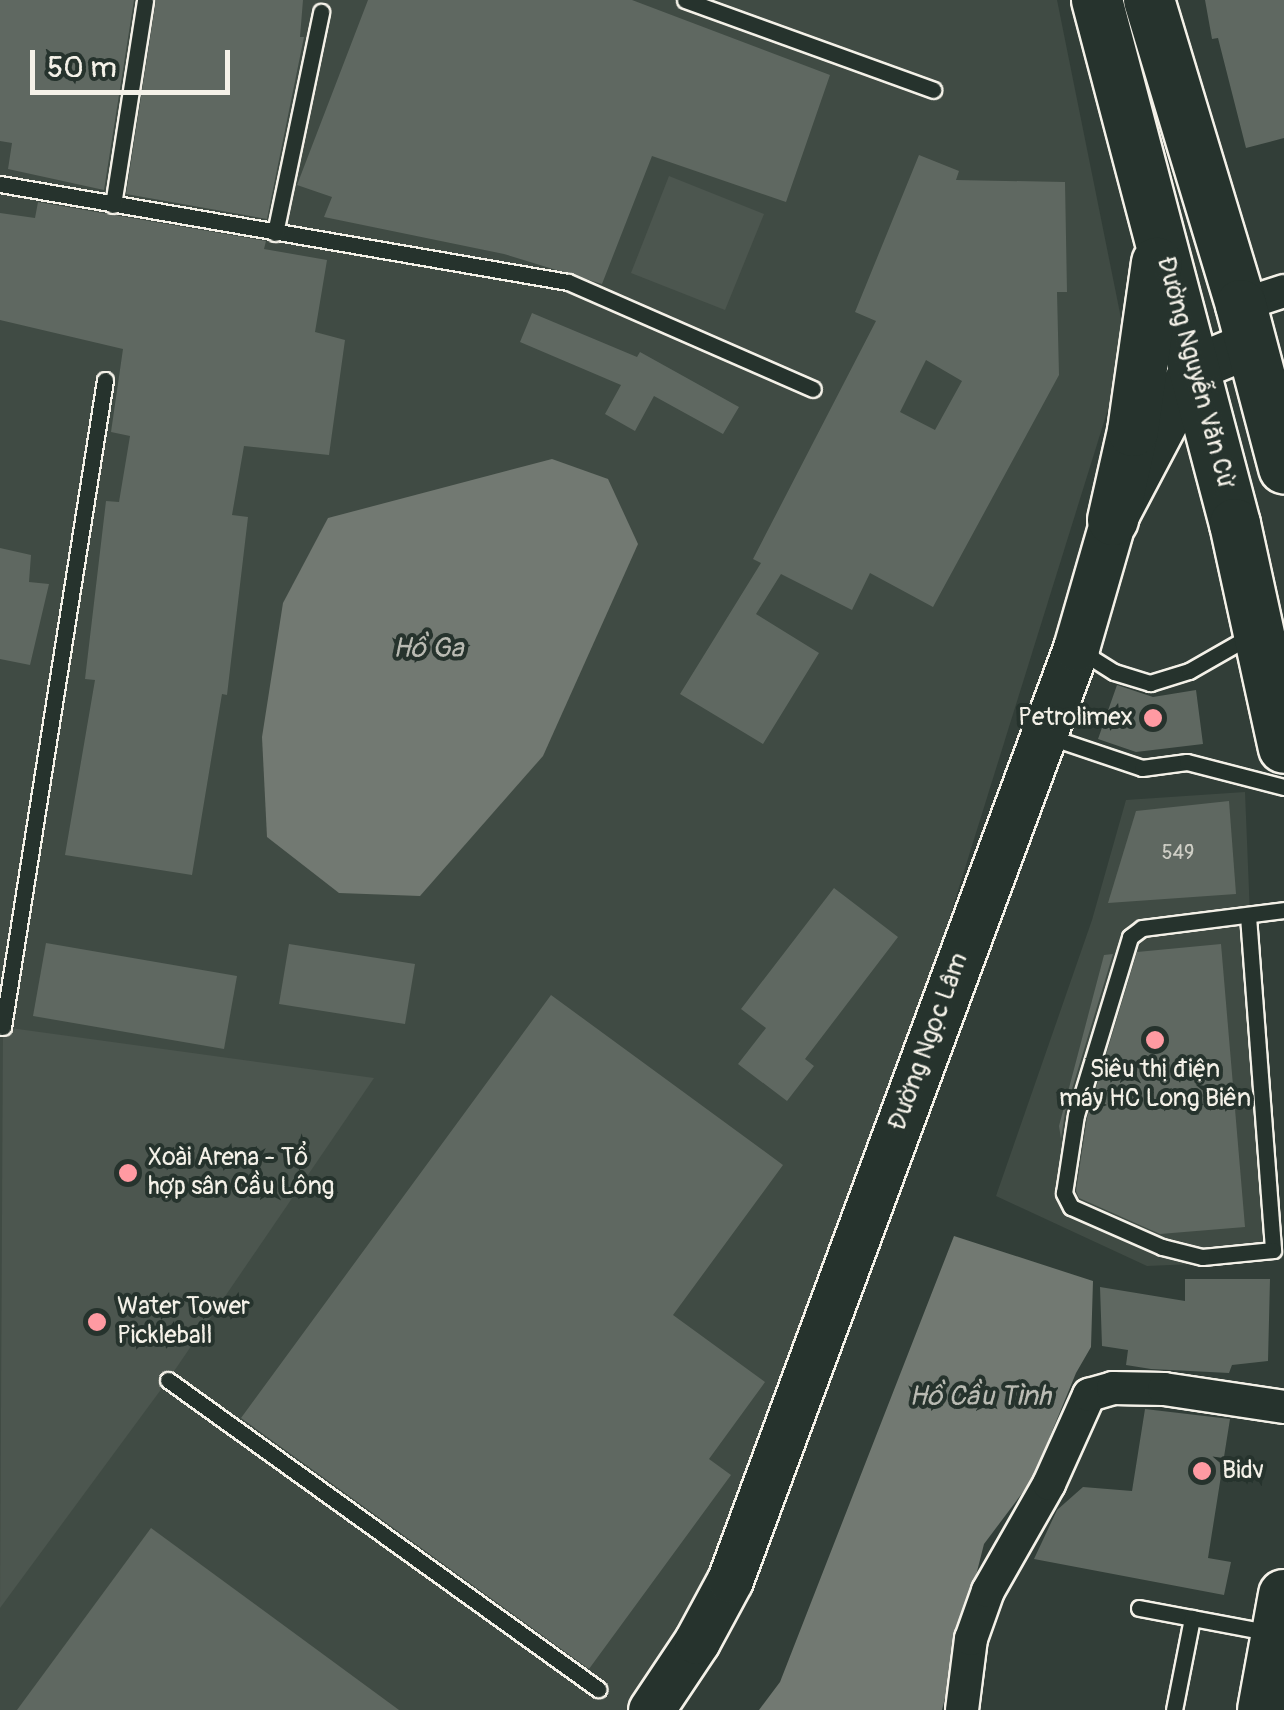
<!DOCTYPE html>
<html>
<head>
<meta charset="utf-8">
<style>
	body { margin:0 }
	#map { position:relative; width:1284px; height:1710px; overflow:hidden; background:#323e38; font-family:Pangolin,sans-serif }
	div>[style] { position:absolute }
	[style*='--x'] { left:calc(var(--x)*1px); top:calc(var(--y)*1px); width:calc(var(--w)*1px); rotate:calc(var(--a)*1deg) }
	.built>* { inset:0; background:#404b44 }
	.green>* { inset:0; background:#4c564f }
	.water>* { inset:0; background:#727972 }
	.building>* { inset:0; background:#5f6861 }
	.roads { filter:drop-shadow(2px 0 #f4f1e8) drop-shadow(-2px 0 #f4f1e8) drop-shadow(0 2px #f4f1e8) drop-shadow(0 -2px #f4f1e8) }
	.lane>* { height:15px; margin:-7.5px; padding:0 7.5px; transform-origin:7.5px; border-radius:7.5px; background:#26332d }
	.street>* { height:32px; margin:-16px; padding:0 16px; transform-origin:16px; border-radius:16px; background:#26332d }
	.secondary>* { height:45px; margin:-22.5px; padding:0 22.5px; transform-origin:22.5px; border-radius:22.5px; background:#26332d }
	.primary>* { height:50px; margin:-25px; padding:0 25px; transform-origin:25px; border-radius:25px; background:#26332d }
	.dots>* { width:28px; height:28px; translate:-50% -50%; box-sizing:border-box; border:5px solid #26332d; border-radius:50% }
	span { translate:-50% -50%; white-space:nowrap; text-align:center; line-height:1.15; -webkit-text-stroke:8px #26332d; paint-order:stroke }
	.number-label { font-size:20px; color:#cfcfc6 }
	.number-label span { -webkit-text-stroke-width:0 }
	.street-label { font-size:25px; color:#f4f1e8 }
	.poi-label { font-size:25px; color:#f4f1e8 }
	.right { translate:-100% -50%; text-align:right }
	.left { translate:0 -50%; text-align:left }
	.water-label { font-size:28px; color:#babbb3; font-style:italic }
	.scale { position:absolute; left:30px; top:50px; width:200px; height:45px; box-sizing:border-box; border:5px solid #f4f1e8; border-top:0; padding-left:12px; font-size:30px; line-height:35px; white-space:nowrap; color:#f4f1e8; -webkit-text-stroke:8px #26332d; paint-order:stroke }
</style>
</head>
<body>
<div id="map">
	<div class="built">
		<i style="clip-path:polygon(0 0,1057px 0,1127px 348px,738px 1597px,650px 1710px,0 1710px)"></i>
		<i style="clip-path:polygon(1245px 792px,1264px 1261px,1147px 1266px,996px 1196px,1092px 920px,1126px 800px)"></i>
	</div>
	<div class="green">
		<i style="clip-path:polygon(669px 176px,764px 214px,725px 310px,631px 273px)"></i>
		<i style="clip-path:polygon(3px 1027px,374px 1078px,168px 1380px,0 1608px)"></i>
	</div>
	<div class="water">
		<i style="clip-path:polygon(552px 459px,608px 479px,638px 544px,543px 756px,420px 896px,339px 893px,267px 837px,262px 737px,283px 603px,328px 518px)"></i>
		<i style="clip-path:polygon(954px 1236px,1093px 1281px,1091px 1347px,1076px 1373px,1032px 1480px,984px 1544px,942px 1710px,759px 1710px,780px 1682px)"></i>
	</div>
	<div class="building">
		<i style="clip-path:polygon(0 0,134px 0,104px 190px,8px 169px,12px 143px,0 141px)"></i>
		<i style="clip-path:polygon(156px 0,303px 0,300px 37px,304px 37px,267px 219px,126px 194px)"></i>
		<i style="clip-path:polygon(368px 0,632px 0,830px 75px,786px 202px,652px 156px,602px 284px,504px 254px,324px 217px,332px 197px,297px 185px)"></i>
		<i style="clip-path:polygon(1205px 0,1284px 0,1284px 138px,1246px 148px,1218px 38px,1212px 39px)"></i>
		<i style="clip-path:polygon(evenodd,919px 155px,959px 171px,956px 180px,1065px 182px,1067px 292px,1057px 292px,1059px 375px,933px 607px,870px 573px,852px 610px,781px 574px,756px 614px,819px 653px,763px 744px,680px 694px,761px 563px,753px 559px,876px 321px,855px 312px,919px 155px,926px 360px,962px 381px,935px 430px,900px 412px,926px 360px)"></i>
		<i style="clip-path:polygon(38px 202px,266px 241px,264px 249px,327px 260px,315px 332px,345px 340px,329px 455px,244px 446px,232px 515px,248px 517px,227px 695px,222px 694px,192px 875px,65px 855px,95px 680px,85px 679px,106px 501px,119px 502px,130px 436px,111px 432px,123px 349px,0 320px,0 213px,35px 218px)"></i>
		<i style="clip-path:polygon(532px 313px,637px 357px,640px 352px,739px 407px,723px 434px,654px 396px,635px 431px,605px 414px,621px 385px,520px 342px)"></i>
		<i style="clip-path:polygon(0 548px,31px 555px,29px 582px,49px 584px,30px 665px,0 659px)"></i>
		<i style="clip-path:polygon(1117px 685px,1153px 697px,1196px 690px,1203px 744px,1136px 752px,1098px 739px)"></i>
		<i style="clip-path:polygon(1229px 801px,1236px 894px,1108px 903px,1136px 811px)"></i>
		<i style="clip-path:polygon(834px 888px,898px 937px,805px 1059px,814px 1066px,787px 1101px,738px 1064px,766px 1028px,741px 1009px)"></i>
		<i style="clip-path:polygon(46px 943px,237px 976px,224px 1049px,33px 1016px)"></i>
		<i style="clip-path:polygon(289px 944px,415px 964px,405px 1024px,279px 1004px)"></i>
		<i style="clip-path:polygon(1221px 944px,1245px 1227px,1160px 1234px,1079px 1198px,1076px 1191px,1087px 1118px,1137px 952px)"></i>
		<i style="clip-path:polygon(1113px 954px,1065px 1112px,1061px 1139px,1059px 1126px,1104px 955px)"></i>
		<i style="clip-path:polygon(551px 995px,783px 1165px,673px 1315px,765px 1382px,709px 1459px,731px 1475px,589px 1669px,241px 1418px)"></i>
		<i style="clip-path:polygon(1185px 1279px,1270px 1279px,1268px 1361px,1232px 1365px,1229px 1373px,1151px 1369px,1126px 1365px,1128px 1350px,1102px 1346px,1100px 1287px,1185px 1301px)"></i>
		<i style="clip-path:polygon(1145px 1409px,1230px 1419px,1208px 1558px,1231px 1562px,1224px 1595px,1034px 1559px,1057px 1510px,1083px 1487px,1132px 1491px)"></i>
		<i style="clip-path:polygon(151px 1528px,399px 1710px,17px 1710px)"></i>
	</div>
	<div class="roads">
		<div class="lane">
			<i style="--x:685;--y:0;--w:264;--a:19.9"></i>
			<i style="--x:0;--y:184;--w:576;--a:9.79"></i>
			<i style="--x:568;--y:282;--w:267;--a:23.6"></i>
			<i style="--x:113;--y:205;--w:207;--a:-81.1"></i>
			<i style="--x:275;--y:233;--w:226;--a:-78.2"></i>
			<i style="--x:1079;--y:650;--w:41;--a:32.2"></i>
			<i style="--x:1114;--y:672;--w:38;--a:17"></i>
			<i style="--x:1150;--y:683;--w:41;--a:-17.1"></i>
			<i style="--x:1189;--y:671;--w:73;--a:-29.7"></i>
			<i style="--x:1047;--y:736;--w:100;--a:18.6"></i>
			<i style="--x:1142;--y:768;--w:45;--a:-7.6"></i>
			<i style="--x:1187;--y:762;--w:100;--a:14.5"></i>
			<i style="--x:1248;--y:916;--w:335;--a:85.7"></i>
			<i style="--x:1273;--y:1250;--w:71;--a:174.4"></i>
			<i style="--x:1202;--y:1257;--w:41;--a:-166"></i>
			<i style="--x:1162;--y:1247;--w:99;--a:-156.3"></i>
			<i style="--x:1071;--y:1207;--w:16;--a:-117"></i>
			<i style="--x:1064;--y:1193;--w:79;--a:-81.3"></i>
			<i style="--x:1076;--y:1115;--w:186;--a:-73.1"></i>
			<i style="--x:1130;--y:937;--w:15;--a:-37"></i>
			<i style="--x:1142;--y:928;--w:143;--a:-7.2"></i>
			<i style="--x:3;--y:1027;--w:655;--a:-81.04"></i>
			<i style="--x:168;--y:1380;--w:530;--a:35.7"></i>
			<i style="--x:1139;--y:1608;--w:136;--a:10.6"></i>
			<i style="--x:1174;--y:1710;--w:94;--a:-78.9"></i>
		</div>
		<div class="street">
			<i style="--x:1241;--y:305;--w:45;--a:-18"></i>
			<i style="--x:962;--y:1710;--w:72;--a:-82.8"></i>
			<i style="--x:971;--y:1639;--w:51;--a:-70.5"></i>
			<i style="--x:988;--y:1591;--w:123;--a:-60.3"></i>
			<i style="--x:1049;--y:1484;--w:98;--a:-65.8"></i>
			<i style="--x:1089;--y:1395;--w:25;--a:-16"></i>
			<i style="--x:1113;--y:1388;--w:51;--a:1.1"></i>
			<i style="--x:1164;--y:1389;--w:121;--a:8.5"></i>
		</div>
		<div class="secondary">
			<i style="--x:651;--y:1710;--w:83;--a:-56.3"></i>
			<i style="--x:697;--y:1641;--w:69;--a:-61.6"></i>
			<i style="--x:730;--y:1580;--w:994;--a:-69.63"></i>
			<i style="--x:1076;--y:648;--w:133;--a:-73.9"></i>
			<i style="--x:1113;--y:520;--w:172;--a:-62.2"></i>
			<i style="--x:1193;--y:368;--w:63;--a:-22.5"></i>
		</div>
		<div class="primary">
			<i style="--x:1097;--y:0;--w:542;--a:75.25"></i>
			<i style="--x:1235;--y:524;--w:229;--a:77.7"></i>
			<i style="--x:1149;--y:0;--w:319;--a:73.2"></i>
			<i style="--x:1241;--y:305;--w:169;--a:75.2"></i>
			<i style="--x:1113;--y:520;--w:91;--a:-77.3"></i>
			<i style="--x:1133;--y:431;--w:170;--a:-81.9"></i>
			<i style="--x:1263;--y:1710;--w:117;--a:-79.7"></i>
		</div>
	</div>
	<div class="dots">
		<i style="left:1153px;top:718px;background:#ff9aa2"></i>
		<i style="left:1155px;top:1040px;background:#ff9aa2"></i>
		<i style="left:128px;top:1173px;background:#ff9aa2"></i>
		<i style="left:97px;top:1322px;background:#ff9aa2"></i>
		<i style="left:1202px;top:1471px;background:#ff9aa2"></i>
	</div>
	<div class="number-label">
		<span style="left:1178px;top:852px">549</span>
	</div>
	<div class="street-label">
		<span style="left:1195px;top:373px;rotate:75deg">Đường Nguyễn Văn Cừ</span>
		<span style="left:929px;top:1042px;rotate:-70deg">Đường Ngọc Lâm</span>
	</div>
	<div class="poi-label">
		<span class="right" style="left:1133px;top:718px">Petrolimex</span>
		<span style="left:1155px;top:1085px">Siêu thị điện<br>máy HC Long Biên</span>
		<span class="left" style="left:148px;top:1173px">Xoài Arena - Tổ<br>hợp sân Cầu Lông</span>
		<span class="left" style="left:117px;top:1322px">Water Tower<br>Pickleball</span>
		<span class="left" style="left:1222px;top:1471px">Bidv</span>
	</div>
	<div class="water-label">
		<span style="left:428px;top:649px">Hồ Ga</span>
		<span style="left:980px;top:1397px">Hồ Cầu Tình</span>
	</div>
	<div class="scale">50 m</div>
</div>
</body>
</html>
